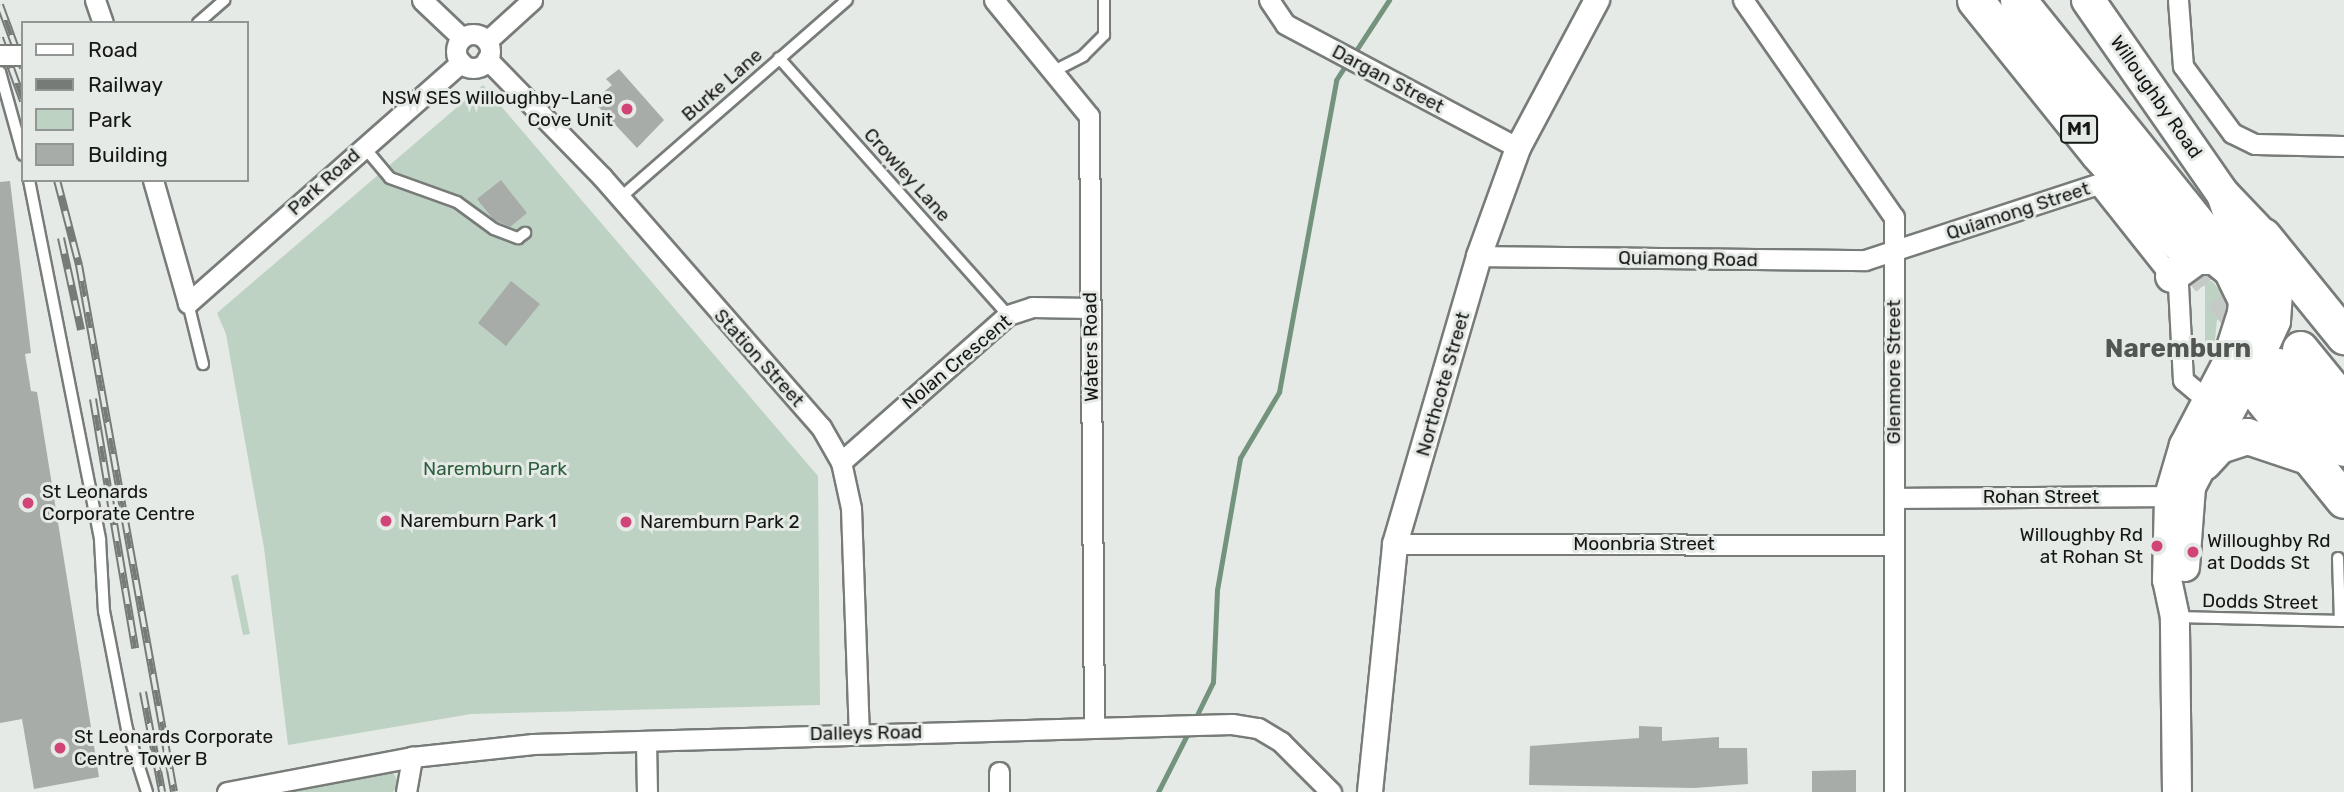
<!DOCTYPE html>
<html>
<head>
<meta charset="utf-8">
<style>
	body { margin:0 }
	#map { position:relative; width:2344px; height:792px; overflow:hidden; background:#e5eae6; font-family:Rubik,sans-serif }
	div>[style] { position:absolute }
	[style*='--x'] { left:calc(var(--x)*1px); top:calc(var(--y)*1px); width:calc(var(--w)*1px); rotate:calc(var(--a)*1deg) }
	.green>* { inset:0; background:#bdd2c2 }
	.stream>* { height:5px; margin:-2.5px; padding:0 2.5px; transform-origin:2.5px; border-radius:2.5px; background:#74937c }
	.building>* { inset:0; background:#a8aca9 }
	.motorway-tunnel>* { height:35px; margin-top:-17.5px; transform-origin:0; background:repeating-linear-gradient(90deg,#c6cac7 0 35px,transparent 0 53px) }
	.roads { filter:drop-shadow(2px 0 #787c79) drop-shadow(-2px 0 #787c79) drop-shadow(0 2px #787c79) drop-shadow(0 -2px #787c79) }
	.service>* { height:10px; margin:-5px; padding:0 5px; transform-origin:5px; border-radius:5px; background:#fff }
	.minor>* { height:19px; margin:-9.5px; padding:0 9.5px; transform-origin:9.5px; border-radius:9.5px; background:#fff }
	.minor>.ring { margin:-9.5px; padding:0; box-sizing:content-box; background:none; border:19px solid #fff; border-radius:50% }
	.tertiary>* { height:24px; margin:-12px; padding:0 12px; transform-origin:12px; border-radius:12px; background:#fff }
	.secondary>* { height:28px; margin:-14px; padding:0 14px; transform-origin:14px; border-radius:14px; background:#fff }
	.primary>* { height:32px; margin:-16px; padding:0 16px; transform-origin:16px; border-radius:16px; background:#fff }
	.motorway>* { height:35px; margin:-17.5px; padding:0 17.5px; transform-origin:17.5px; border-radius:17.5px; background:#fff }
	.rail>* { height:8px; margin-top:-4px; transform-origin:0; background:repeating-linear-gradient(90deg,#e5eae6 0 16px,#777b78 0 32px); box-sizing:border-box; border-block:2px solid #777b78 }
	.bridges { filter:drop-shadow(2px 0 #787c79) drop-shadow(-2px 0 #787c79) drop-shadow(0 2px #787c79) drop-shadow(0 -2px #787c79) }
	.minor-bridge>* { height:19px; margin:-9.5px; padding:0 9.5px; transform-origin:9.5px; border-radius:9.5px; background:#fff }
	.dots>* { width:19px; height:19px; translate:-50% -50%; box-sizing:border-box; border:4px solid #e5eae6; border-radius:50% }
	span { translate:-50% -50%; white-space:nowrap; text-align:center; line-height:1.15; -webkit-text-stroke:6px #e5eae6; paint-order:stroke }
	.shield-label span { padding:2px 5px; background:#e5eae6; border:2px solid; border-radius:5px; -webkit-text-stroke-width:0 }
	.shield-label { font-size:18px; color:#151715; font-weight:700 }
	.street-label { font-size:19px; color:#151715 }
	.poi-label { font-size:19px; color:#151715 }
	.right { translate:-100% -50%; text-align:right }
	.left { translate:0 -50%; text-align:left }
	.park-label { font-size:19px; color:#2d5f3d }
	.district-label { font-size:26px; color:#525653; font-weight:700 }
	.legend { position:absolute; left:21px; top:21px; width:228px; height:161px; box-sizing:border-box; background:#e5eae6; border:2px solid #929692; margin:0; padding:9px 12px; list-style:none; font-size:21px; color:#151715 }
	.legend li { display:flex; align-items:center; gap:14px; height:35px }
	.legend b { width:35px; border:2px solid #929692 }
</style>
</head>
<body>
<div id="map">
	<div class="green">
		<i style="clip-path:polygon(483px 85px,818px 476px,820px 705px,471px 714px,288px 745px,264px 548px,226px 334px,217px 313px)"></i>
		<i style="clip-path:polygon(2212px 281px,2222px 293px,2223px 316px,2217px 320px,2215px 340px,2205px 358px,2205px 286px,2193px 283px)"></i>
		<i style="clip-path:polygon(238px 574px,250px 634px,243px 635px,231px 576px)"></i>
		<i style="clip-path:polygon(391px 768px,399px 784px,393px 792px,249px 792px)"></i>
	</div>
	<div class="stream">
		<i style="--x:1353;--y:55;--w:66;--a:-56.8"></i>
		<i style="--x:1194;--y:721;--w:43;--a:-64"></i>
		<i style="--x:1213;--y:682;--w:92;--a:-87.5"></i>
		<i style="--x:1217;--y:590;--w:134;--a:-80.1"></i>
		<i style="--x:1240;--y:458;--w:77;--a:-59.4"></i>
		<i style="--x:1279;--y:392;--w:317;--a:-79.6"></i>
		<i style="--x:1336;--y:80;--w:20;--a:-57"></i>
		<i style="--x:1158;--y:792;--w:71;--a:-63.1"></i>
	</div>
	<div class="building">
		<i style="clip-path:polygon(619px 69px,664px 120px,637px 148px,593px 101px,612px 85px,606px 79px)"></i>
		<i style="clip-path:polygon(501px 180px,527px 213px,510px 227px,493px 219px,477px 199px)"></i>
		<i style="clip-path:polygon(10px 181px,31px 353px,25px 354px,31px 391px,37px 392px,99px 777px,34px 789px,22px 719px,0 723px,0 182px)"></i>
		<i style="clip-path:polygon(511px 281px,540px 304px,506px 346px,478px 323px)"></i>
		<i style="clip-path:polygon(1639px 726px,1662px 727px,1662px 741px,1719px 737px,1719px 748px,1747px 748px,1748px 784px,1694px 788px,1529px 785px,1530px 746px,1639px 738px)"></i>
		<i style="clip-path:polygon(1856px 770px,1856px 792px,1812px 792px,1812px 771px)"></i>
	</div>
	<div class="motorway-tunnel">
		<i style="--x:2188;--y:253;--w:112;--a:51.5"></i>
	</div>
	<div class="roads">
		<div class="service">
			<i style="--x:198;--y:23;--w:35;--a:-41"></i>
			<i style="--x:779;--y:58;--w:344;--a:48.3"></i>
			<i style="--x:1054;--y:71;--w:33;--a:-27"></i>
			<i style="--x:1083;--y:56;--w:30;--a:-45"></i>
			<i style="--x:1104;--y:35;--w:35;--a:-90"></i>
			<i style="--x:0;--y:72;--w:86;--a:74.5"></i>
			<i style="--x:364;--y:147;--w:40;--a:50"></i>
			<i style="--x:390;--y:178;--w:71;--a:19.7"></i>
			<i style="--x:457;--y:202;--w:46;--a:36.1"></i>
			<i style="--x:494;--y:229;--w:26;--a:21"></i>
			<i style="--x:518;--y:238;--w:9;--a:-36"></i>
			<i style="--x:29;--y:180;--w:367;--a:78.8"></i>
			<i style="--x:100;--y:540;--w:71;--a:86.8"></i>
			<i style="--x:104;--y:611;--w:120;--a:79"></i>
			<i style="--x:127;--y:729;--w:66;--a:72.4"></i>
			<i style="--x:620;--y:198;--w:301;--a:-41.1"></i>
			<i style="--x:188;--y:303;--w:63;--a:76.2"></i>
			<i style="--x:2338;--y:558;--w:63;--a:88.2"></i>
			<i style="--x:2176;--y:617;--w:168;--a:1.4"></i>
		</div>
		<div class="minor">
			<i style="--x:95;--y:0;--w:24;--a:71"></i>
			<i style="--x:422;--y:0;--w:55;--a:43.5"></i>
			<i style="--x:994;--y:0;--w:150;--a:50.7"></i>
			<i style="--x:1089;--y:116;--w:612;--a:89.53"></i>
			<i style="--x:1269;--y:0;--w:29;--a:56"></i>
			<i style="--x:1285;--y:24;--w:264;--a:28"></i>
			<i style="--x:1743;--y:0;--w:264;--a:55.2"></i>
			<i style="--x:1894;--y:217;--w:575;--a:90"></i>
			<i style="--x:2178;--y:0;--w:66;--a:85.7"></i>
			<i style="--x:2183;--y:66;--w:83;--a:53.8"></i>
			<i style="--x:2232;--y:133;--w:25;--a:26"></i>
			<i style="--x:2255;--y:144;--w:89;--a:1.3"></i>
			<i class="ring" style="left:456px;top:34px;width:15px;height:15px"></i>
			<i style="--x:487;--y:41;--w:61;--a:-42.3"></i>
			<i style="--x:487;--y:59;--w:165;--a:45.7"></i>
			<i style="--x:602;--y:177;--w:332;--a:48.8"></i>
			<i style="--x:821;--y:427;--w:40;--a:60.3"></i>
			<i style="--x:841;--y:462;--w:47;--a:77.7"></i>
			<i style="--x:851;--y:508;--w:224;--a:88"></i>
			<i style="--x:153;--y:180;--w:128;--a:74.1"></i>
			<i style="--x:188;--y:303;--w:364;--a:-41.4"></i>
			<i style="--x:1479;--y:256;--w:386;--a:0.6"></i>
			<i style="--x:1865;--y:260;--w:245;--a:-18.1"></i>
			<i style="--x:2098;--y:184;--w:129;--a:51.6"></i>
			<i style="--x:2178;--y:285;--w:95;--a:87"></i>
			<i style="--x:2183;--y:380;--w:31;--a:40"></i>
			<i style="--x:841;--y:462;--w:222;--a:-41.4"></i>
			<i style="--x:1008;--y:315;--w:25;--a:-18"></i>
			<i style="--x:1032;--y:307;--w:58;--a:1"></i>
			<i style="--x:1894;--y:498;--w:275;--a:-0.4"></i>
			<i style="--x:1395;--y:544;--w:498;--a:0.1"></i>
			<i style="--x:646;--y:741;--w:51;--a:88.9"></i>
			<i style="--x:999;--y:772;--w:20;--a:90"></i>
			<i style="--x:227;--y:792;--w:188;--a:-10.7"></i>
			<i style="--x:412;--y:757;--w:122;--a:-6.1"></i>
			<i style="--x:533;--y:744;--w:699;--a:-1.64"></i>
			<i style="--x:1232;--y:724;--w:26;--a:9"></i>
			<i style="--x:1258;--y:728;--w:27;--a:31"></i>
			<i style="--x:1281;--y:742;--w:71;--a:45"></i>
			<i style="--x:406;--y:792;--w:36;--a:-80"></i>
		</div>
		<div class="tertiary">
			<i style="--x:1370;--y:792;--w:249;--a:-84.2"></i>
			<i style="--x:1395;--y:544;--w:300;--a:-73.7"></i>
			<i style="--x:1479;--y:256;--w:115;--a:-70.1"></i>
			<i style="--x:1518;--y:148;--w:168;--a:-61.9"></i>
		</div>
		<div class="secondary">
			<i style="--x:2185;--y:567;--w:80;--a:-85.7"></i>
			<i style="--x:2191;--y:487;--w:121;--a:-62.4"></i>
			<i style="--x:2177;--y:792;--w:175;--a:-90.7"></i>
			<i style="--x:2175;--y:617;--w:38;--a:-102"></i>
			<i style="--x:2167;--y:580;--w:84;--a:-88.6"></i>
			<i style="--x:2169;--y:496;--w:53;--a:-73.6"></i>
			<i style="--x:2184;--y:445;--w:99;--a:-62.4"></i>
		</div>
		<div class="primary">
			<i style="--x:2088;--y:0;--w:236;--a:55.2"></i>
			<i style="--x:2223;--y:194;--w:58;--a:46.4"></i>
			<i style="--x:2263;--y:236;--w:20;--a:60"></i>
			<i style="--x:2273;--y:253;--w:26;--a:81"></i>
			<i style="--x:2277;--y:279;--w:42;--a:94.1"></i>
			<i style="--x:2274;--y:321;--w:65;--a:114.6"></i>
			<i style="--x:2247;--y:380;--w:29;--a:-126"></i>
			<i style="--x:2230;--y:357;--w:46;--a:-72.3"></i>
			<i style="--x:2244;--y:313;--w:33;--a:-85"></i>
			<i style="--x:2247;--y:280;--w:31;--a:-99"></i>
			<i style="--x:2242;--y:249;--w:58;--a:-109.1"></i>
			<i style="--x:2172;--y:276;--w:31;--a:-36"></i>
			<i style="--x:2197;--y:258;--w:18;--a:0"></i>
			<i style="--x:2215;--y:258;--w:19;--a:39"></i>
			<i style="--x:2230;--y:270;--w:32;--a:64"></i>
		</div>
		<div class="motorway">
			<i style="--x:1975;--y:0;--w:196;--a:51.2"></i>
			<i style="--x:2098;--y:153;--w:135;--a:48"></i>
			<i style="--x:2018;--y:0;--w:303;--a:51.2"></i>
			<i style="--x:2263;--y:236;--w:129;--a:51"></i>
			<i style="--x:2300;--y:349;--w:70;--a:50.8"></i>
			<i style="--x:2278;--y:366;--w:105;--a:51.2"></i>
			<i style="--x:2247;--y:380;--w:154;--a:51.1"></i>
			<i style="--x:2203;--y:462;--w:23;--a:-47"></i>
			<i style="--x:2219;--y:445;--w:29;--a:-18"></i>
			<i style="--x:2247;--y:436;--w:60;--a:18.4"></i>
		</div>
	</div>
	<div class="rail">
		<i style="--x:0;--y:5;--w:67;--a:69.9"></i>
		<i style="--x:0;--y:38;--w:67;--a:69.9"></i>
		<i style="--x:57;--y:180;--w:88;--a:75.5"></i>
		<i style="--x:79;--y:265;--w:535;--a:79.78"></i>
		<i style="--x:61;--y:238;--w:94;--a:77.7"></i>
		<i style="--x:93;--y:399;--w:253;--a:80.4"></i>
		<i style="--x:143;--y:692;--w:102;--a:79.2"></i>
	</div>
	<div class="bridges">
		<div class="minor-bridge">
			<i style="--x:0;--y:55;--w:23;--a:0"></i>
		</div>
	</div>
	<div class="dots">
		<i style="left:627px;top:109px;background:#d14477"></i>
		<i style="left:28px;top:503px;background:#d14477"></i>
		<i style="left:386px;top:521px;background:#d14477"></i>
		<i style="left:626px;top:522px;background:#d14477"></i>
		<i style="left:2157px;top:546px;background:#d14477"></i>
		<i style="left:2193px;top:552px;background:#d14477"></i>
		<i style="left:60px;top:748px;background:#d14477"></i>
	</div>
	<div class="shield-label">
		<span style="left:2079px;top:129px">M1</span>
	</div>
	<div class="street-label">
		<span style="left:1388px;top:79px;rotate:28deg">Dargan Street</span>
		<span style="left:722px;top:85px;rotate:-41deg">Burke Lane</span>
		<span style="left:2156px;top:97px;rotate:55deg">Willoughby Road</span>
		<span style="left:907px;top:175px;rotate:48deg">Crowley Lane</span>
		<span style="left:324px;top:182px;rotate:-42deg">Park Road</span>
		<span style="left:2018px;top:211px;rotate:-18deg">Quiamong Street</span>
		<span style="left:1688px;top:259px;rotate:1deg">Quiamong Road</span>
		<span style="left:1091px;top:347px;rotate:-91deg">Waters Road</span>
		<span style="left:759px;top:358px;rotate:48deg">Station Street</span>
		<span style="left:957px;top:362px;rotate:-40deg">Nolan Crescent</span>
		<span style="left:1894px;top:372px;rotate:-90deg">Glenmore Street</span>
		<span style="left:1443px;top:384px;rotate:-74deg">Northcote Street</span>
		<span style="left:2041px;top:497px">Rohan Street</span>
		<span style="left:1644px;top:544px">Moonbria Street</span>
		<span style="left:2260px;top:602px;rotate:1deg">Dodds Street</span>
		<span style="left:866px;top:733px;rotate:-1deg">Dalleys Road</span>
	</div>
	<div class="poi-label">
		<span class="right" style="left:613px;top:109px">NSW SES Willoughby-Lane<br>Cove Unit</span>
		<span class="left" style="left:42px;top:503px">St Leonards<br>Corporate Centre</span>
		<span class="left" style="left:400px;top:521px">Naremburn Park 1</span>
		<span class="left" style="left:640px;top:522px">Naremburn Park 2</span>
		<span class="right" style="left:2143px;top:546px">Willoughby Rd<br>at Rohan St</span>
		<span class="left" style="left:2207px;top:552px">Willoughby Rd<br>at Dodds St</span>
		<span class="left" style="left:74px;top:748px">St Leonards Corporate<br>Centre Tower B</span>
	</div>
	<div class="park-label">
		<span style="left:495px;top:469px">Naremburn Park</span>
	</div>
	<div class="district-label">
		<span style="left:2178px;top:349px">Naremburn</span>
	</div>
	<ul class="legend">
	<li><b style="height:9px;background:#fff"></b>Road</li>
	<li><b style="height:9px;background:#777b78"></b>Railway</li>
	<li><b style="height:19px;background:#bdd2c2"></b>Park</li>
	<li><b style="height:19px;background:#a8aca9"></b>Building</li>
	</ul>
</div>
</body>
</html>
